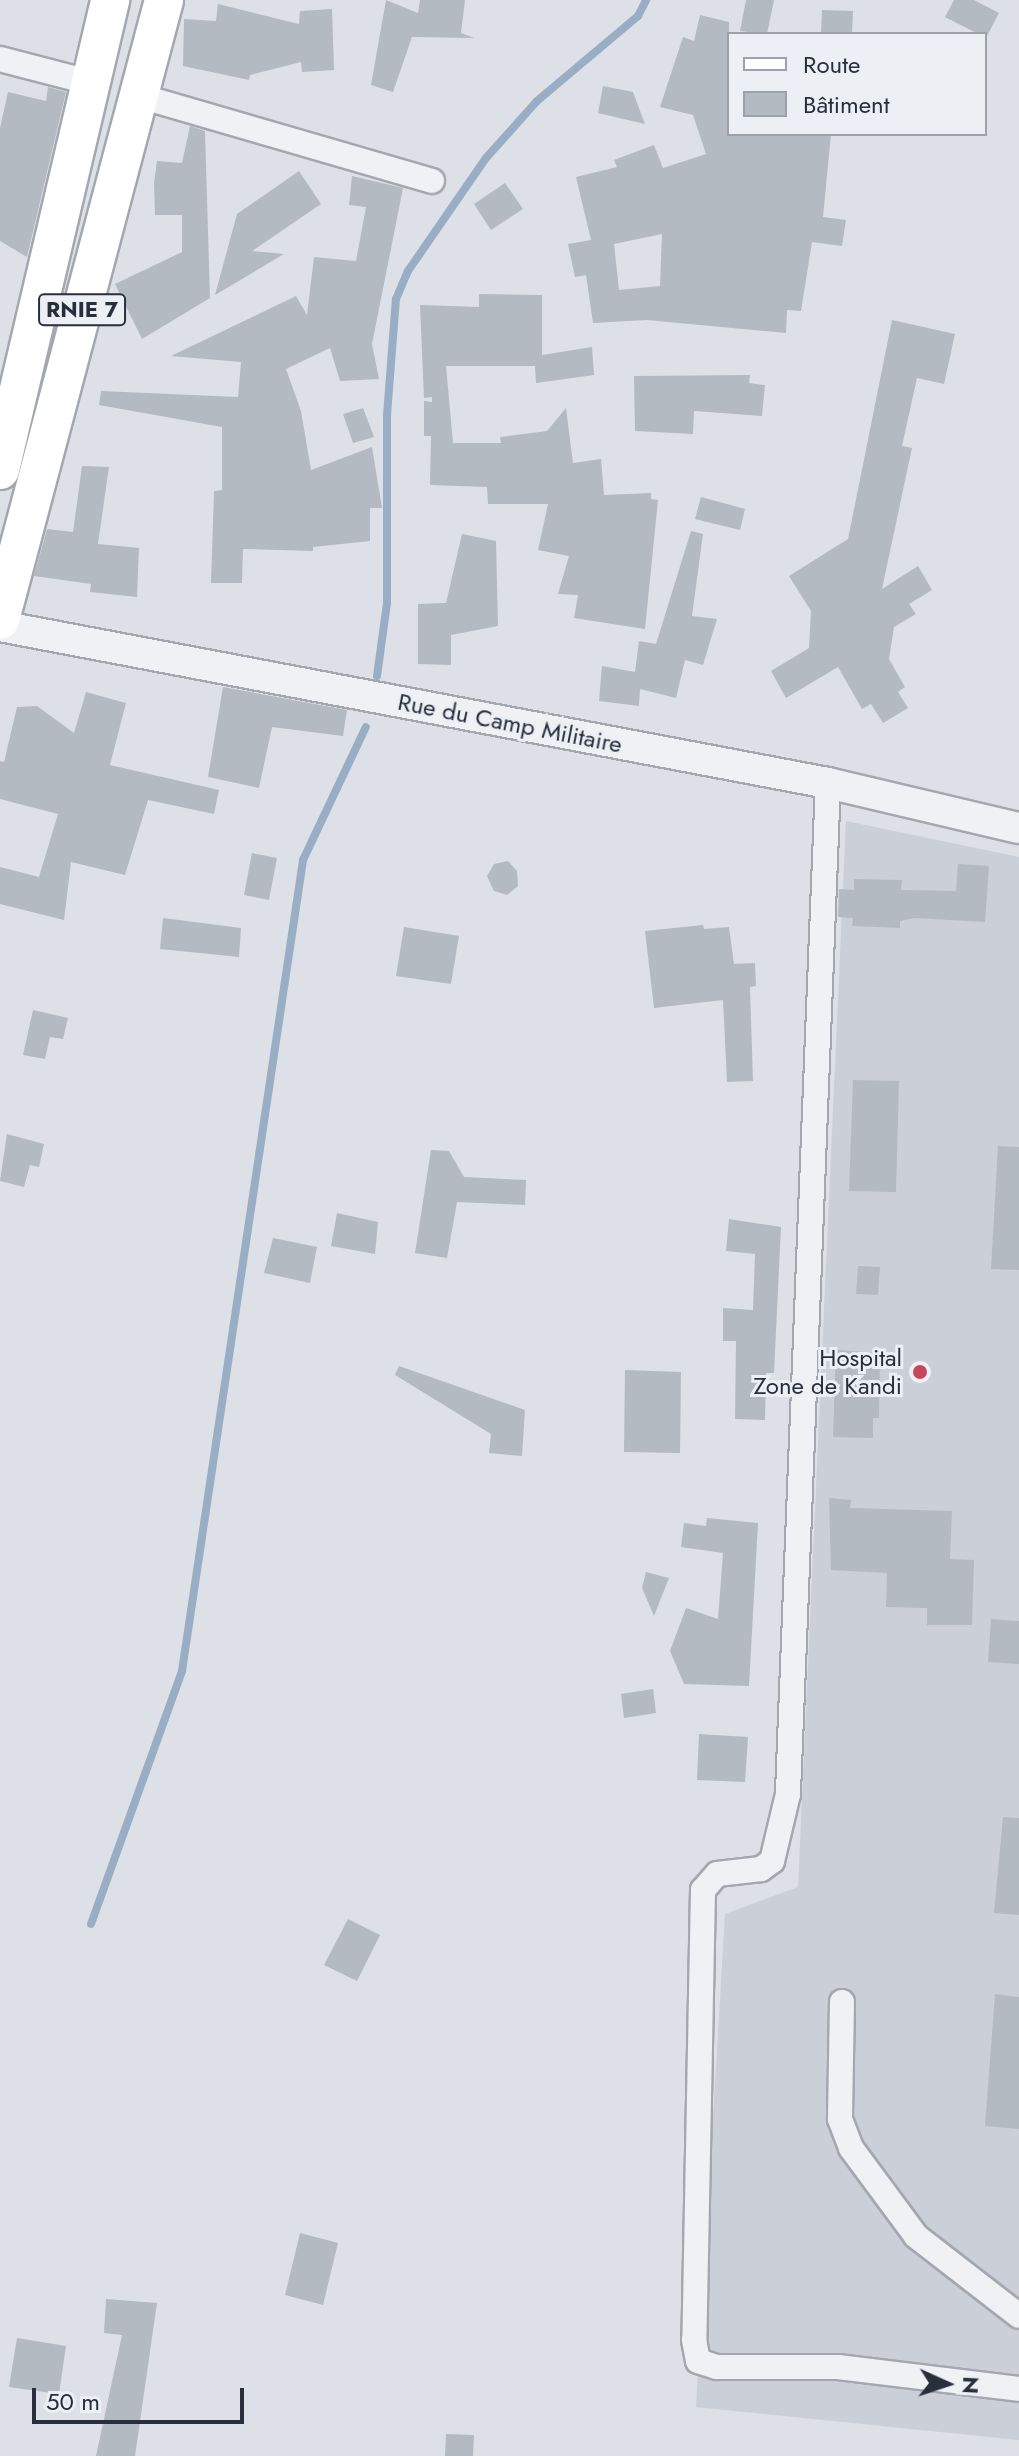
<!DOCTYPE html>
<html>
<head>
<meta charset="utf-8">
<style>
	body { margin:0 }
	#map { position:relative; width:1019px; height:2456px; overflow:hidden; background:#dde0e6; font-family:Jost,sans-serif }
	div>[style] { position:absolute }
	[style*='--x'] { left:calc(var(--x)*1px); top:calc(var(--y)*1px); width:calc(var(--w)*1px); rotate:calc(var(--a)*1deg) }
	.built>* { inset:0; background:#cbcfd8 }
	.stream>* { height:8px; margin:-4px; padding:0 4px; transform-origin:4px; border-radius:4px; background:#99aec5 }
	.building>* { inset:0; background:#b4bac2 }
	.roads { filter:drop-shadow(2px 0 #a3a7b0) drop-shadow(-2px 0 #a3a7b0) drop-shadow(0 2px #a3a7b0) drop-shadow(0 -2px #a3a7b0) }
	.minor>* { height:24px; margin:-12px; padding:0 12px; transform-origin:12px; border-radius:12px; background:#eff1f5 }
	.tertiary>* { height:30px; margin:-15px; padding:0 15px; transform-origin:15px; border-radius:15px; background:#eff1f5 }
	.primary>* { height:38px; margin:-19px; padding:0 19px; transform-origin:19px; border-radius:19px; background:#fff }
	.dots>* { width:22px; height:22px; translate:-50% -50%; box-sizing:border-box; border:4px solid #eceff4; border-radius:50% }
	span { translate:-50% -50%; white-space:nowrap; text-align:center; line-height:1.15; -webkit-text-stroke:6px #eceff4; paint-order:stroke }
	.shield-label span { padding:2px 6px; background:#eceff4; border:2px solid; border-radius:6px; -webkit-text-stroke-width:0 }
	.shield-label { font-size:22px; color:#272e3c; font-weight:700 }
	.street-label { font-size:24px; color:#272e3c }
	.poi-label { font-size:24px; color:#272e3c }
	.right { translate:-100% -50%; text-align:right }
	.legend { position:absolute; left:727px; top:32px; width:260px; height:104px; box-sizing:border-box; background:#eceff4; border:2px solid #9da2aa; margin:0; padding:10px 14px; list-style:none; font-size:24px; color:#272e3c }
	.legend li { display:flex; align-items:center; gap:16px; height:40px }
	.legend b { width:40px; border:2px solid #9da2aa }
	.north { position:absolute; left:907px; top:2344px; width:80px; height:80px; -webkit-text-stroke:6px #eceff4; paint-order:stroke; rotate:93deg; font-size:22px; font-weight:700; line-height:32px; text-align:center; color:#272e3c }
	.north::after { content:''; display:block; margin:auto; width:28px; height:36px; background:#272e3c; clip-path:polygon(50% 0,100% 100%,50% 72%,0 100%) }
	.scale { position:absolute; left:32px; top:2388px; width:212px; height:36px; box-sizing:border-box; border:4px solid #272e3c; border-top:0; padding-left:10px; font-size:24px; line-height:28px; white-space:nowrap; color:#272e3c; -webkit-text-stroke:6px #eceff4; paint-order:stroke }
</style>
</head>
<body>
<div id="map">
	<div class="built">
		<i style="clip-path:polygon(846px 821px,1019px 857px,1019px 2440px,696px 2407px,725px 1914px,798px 1887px)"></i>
	</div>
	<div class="stream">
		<i style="--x:377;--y:676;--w:74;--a:-82.2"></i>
		<i style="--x:387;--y:603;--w:188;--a:-90"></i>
		<i style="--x:387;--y:415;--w:116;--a:-85.6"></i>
		<i style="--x:396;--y:299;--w:30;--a:-67"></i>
		<i style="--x:408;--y:271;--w:137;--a:-55.4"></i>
		<i style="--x:486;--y:158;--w:76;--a:-48.2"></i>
		<i style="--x:537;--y:101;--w:132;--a:-40.1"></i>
		<i style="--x:638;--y:16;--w:18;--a:-63"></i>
		<i style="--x:91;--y:1924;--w:269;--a:-70.2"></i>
		<i style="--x:182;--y:1671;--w:820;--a:-81.51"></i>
		<i style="--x:303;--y:860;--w:147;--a:-64.7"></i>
	</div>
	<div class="building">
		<i style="clip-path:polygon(386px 0,418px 13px,420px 0,465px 0,461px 33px,474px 38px,412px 37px,393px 92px,371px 85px)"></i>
		<i style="clip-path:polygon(746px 0,774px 0,767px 34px,740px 31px)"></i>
		<i style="clip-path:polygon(954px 0,974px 0,999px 13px,986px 38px,945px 17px)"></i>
		<i style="clip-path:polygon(218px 4px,299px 24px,300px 11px,332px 9px,334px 70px,302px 72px,301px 62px,250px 75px,249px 80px,183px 66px,184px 19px,216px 21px)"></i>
		<i style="clip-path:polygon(822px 10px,853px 11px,852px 34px,821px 34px)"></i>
		<i style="clip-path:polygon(evenodd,700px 15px,729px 22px,729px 134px,831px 134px,823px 217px,846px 220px,842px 246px,812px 242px,801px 311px,787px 310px,786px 333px,647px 320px,593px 323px,586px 275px,575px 277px,568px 244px,591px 240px,576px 177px,617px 167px,614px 160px,654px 145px,663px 168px,706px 154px,693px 115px,660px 107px,683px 37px,694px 41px,700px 15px,662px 234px,660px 286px,619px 290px,614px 244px,662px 234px)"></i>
		<i style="clip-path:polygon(603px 86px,633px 92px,645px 124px,598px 113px)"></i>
		<i style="clip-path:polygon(48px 87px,66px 92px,27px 257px,0 241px,0 128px,8px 92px,46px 101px)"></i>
		<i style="clip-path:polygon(190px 126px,205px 131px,210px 298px,142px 339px,115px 284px,182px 252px,182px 215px,155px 215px,154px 183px,157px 161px,182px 163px)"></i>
		<i style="clip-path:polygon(299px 171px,321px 204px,252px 251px,284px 254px,215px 295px,237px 214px)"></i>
		<i style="clip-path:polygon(352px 176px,403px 188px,372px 344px,379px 379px,340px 381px,330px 348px,286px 369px,301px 411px,311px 470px,372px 447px,382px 508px,370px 508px,370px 541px,313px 547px,313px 551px,243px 549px,242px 583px,211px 583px,214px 491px,222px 490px,222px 427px,99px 405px,101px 391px,238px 397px,241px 362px,171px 356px,296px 296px,307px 315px,314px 257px,356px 261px,366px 207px,349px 205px)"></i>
		<i style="clip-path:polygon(505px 183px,523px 209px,491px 230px,474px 204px)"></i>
		<i style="clip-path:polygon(479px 294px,542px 295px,542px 355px,592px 347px,594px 375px,536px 383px,535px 366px,446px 366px,453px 443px,501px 443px,500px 437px,547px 431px,566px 408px,573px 463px,601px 459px,604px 495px,651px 493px,651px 499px,658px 500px,645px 629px,574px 618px,578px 595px,558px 594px,569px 556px,538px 550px,548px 504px,488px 504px,487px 487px,430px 485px,431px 436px,424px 436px,424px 401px,432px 402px,432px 397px,424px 398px,420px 305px,479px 307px)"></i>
		<i style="clip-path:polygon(892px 320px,955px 334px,944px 384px,917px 378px,902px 446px,912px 448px,882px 589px,918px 566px,932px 590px,909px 604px,916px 614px,894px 627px,889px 659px,905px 687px,898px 692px,908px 708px,883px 723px,871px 704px,862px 709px,838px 667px,786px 698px,771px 671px,809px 648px,811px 611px,789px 576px,848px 539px)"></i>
		<i style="clip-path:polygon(750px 375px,749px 383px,765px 385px,762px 416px,694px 411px,693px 434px,635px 431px,634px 376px)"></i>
		<i style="clip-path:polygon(363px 408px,374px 437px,353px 443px,343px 414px)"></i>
		<i style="clip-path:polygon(82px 466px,109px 467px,98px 544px,139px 548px,137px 597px,90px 592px,91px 584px,34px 576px,47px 529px,73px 532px)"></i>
		<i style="clip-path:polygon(701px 497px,745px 509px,740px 530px,695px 519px)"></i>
		<i style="clip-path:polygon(691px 531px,703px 534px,692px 616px,717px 619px,703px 665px,685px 660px,676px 698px,640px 689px,639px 706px,599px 701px,602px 666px,635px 672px,639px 641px,656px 644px)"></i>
		<i style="clip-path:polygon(462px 534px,496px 541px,498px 626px,451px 635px,451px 665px,418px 664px,418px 604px,446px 603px)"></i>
		<i style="clip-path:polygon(223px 687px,347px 710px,343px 736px,272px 727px,259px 788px,208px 777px)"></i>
		<i style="clip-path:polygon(86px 692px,126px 703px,110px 765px,219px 790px,214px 814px,148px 800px,125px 875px,71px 862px,64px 920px,0 904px,0 867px,39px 877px,58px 814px,0 799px,0 761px,4px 762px,17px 707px,37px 706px,74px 733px)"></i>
		<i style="clip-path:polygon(252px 853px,277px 858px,269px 900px,244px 895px)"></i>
		<i style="clip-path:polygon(508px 861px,517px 871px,518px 886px,507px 895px,494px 891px,487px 876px,494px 864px)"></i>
		<i style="clip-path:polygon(958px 864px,989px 866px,985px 922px,914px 918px,900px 921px,900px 928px,852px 926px,853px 918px,838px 917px,839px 889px,854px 890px,854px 879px,902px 880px,901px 890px,956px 891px)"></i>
		<i style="clip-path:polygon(163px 918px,241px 928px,239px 957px,160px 949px)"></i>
		<i style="clip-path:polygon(703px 925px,704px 929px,729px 927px,734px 964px,755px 963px,756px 986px,750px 987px,753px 1081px,727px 1082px,723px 1000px,654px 1008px,645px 931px)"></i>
		<i style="clip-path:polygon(404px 927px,459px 936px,451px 984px,396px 976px)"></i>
		<i style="clip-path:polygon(33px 1010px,68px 1018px,63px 1039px,50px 1037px,45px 1059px,23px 1055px)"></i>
		<i style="clip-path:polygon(853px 1080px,899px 1081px,896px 1192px,849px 1191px)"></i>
		<i style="clip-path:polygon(7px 1134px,44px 1144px,39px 1167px,30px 1165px,24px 1187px,0 1181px)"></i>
		<i style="clip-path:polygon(998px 1146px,1019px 1147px,1019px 1270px,991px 1269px)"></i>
		<i style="clip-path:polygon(431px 1150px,449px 1151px,464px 1177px,526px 1180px,525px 1205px,457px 1202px,447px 1258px,415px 1253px)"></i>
		<i style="clip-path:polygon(337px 1213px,378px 1222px,375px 1254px,331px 1246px)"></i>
		<i style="clip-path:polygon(729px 1219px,781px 1227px,774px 1373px,766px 1373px,765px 1420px,735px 1419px,736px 1341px,723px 1341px,723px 1308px,753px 1310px,755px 1254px,726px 1251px)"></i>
		<i style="clip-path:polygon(273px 1238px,317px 1247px,310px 1283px,264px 1273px)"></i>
		<i style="clip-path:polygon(858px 1266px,880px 1267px,878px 1295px,856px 1294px)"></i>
		<i style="clip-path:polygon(836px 1350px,880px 1353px,879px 1418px,873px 1418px,873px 1438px,833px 1437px)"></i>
		<i style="clip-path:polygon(399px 1366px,525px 1410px,522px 1456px,489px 1453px,491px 1434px,395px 1375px)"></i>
		<i style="clip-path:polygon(625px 1370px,681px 1372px,680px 1453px,624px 1452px)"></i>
		<i style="clip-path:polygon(829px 1498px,851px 1500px,850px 1508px,952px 1511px,950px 1559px,974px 1560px,972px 1625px,927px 1625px,927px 1608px,886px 1607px,887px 1573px,831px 1570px)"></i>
		<i style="clip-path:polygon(707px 1518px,758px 1523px,749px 1686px,684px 1684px,670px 1651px,686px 1608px,718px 1619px,723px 1553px,681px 1547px,684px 1523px,706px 1526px)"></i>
		<i style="clip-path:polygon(646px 1572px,669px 1578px,654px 1616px,642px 1588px)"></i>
		<i style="clip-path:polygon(991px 1619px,1019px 1621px,1019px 1664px,988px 1662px)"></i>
		<i style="clip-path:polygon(653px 1689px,656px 1713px,624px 1718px,621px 1694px)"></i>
		<i style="clip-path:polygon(699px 1734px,748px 1737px,745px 1782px,697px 1780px)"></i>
		<i style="clip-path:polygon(1003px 1817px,1019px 1818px,1019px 1915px,994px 1913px)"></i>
		<i style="clip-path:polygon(348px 1919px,380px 1935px,357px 1981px,324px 1965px)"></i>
		<i style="clip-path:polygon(995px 1994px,1019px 1997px,1019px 2129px,985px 2126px)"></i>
		<i style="clip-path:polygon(300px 2233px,338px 2243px,323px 2305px,285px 2295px)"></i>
		<i style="clip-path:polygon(106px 2299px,157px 2303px,135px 2456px,96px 2456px,122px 2335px,104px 2333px)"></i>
		<i style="clip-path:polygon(17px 2338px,66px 2346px,59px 2394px,9px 2387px)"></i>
		<i style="clip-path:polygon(446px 2434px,474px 2435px,473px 2456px,445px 2456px)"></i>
	</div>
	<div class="roads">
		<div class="minor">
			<i style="--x:0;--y:59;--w:92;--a:14.5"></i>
			<i style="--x:140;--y:96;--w:304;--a:16.2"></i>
			<i style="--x:828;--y:783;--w:1012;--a:92.27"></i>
			<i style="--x:788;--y:1794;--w:69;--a:103.4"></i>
			<i style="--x:772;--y:1861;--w:14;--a:144"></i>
			<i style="--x:761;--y:1869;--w:44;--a:173.5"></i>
			<i style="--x:717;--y:1874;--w:21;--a:131"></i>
			<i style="--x:703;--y:1890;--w:450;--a:91.1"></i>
			<i style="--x:694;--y:2340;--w:21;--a:79"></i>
			<i style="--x:698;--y:2361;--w:20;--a:18"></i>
			<i style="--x:717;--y:2367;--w:121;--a:0"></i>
			<i style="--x:838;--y:2367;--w:182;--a:6.9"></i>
			<i style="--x:842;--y:2002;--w:117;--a:91"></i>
			<i style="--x:840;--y:2119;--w:31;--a:69"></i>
			<i style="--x:851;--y:2148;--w:109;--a:53.5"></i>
			<i style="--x:916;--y:2236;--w:130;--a:37.8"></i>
		</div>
		<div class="tertiary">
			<i style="--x:0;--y:626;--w:843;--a:10.74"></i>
			<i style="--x:828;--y:783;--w:196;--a:13.3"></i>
		</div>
		<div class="primary">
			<i style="--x:0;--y:470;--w:483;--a:-76.8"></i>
			<i style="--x:0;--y:620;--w:641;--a:-75.18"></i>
		</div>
	</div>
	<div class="dots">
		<i style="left:920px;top:1372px;background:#c64759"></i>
	</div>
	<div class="shield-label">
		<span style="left:82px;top:310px">RNIE 7</span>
	</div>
	<div class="street-label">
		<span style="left:510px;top:723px;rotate:11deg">Rue du Camp Militaire</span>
	</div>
	<div class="poi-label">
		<span class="right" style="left:902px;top:1372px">Hospital<br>Zone de Kandi</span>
	</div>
	<ul class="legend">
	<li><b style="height:10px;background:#fff"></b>Route</li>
	<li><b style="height:22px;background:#b4bac2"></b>Bâtiment</li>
	</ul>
	<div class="north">N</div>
	<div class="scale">50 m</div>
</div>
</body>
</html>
